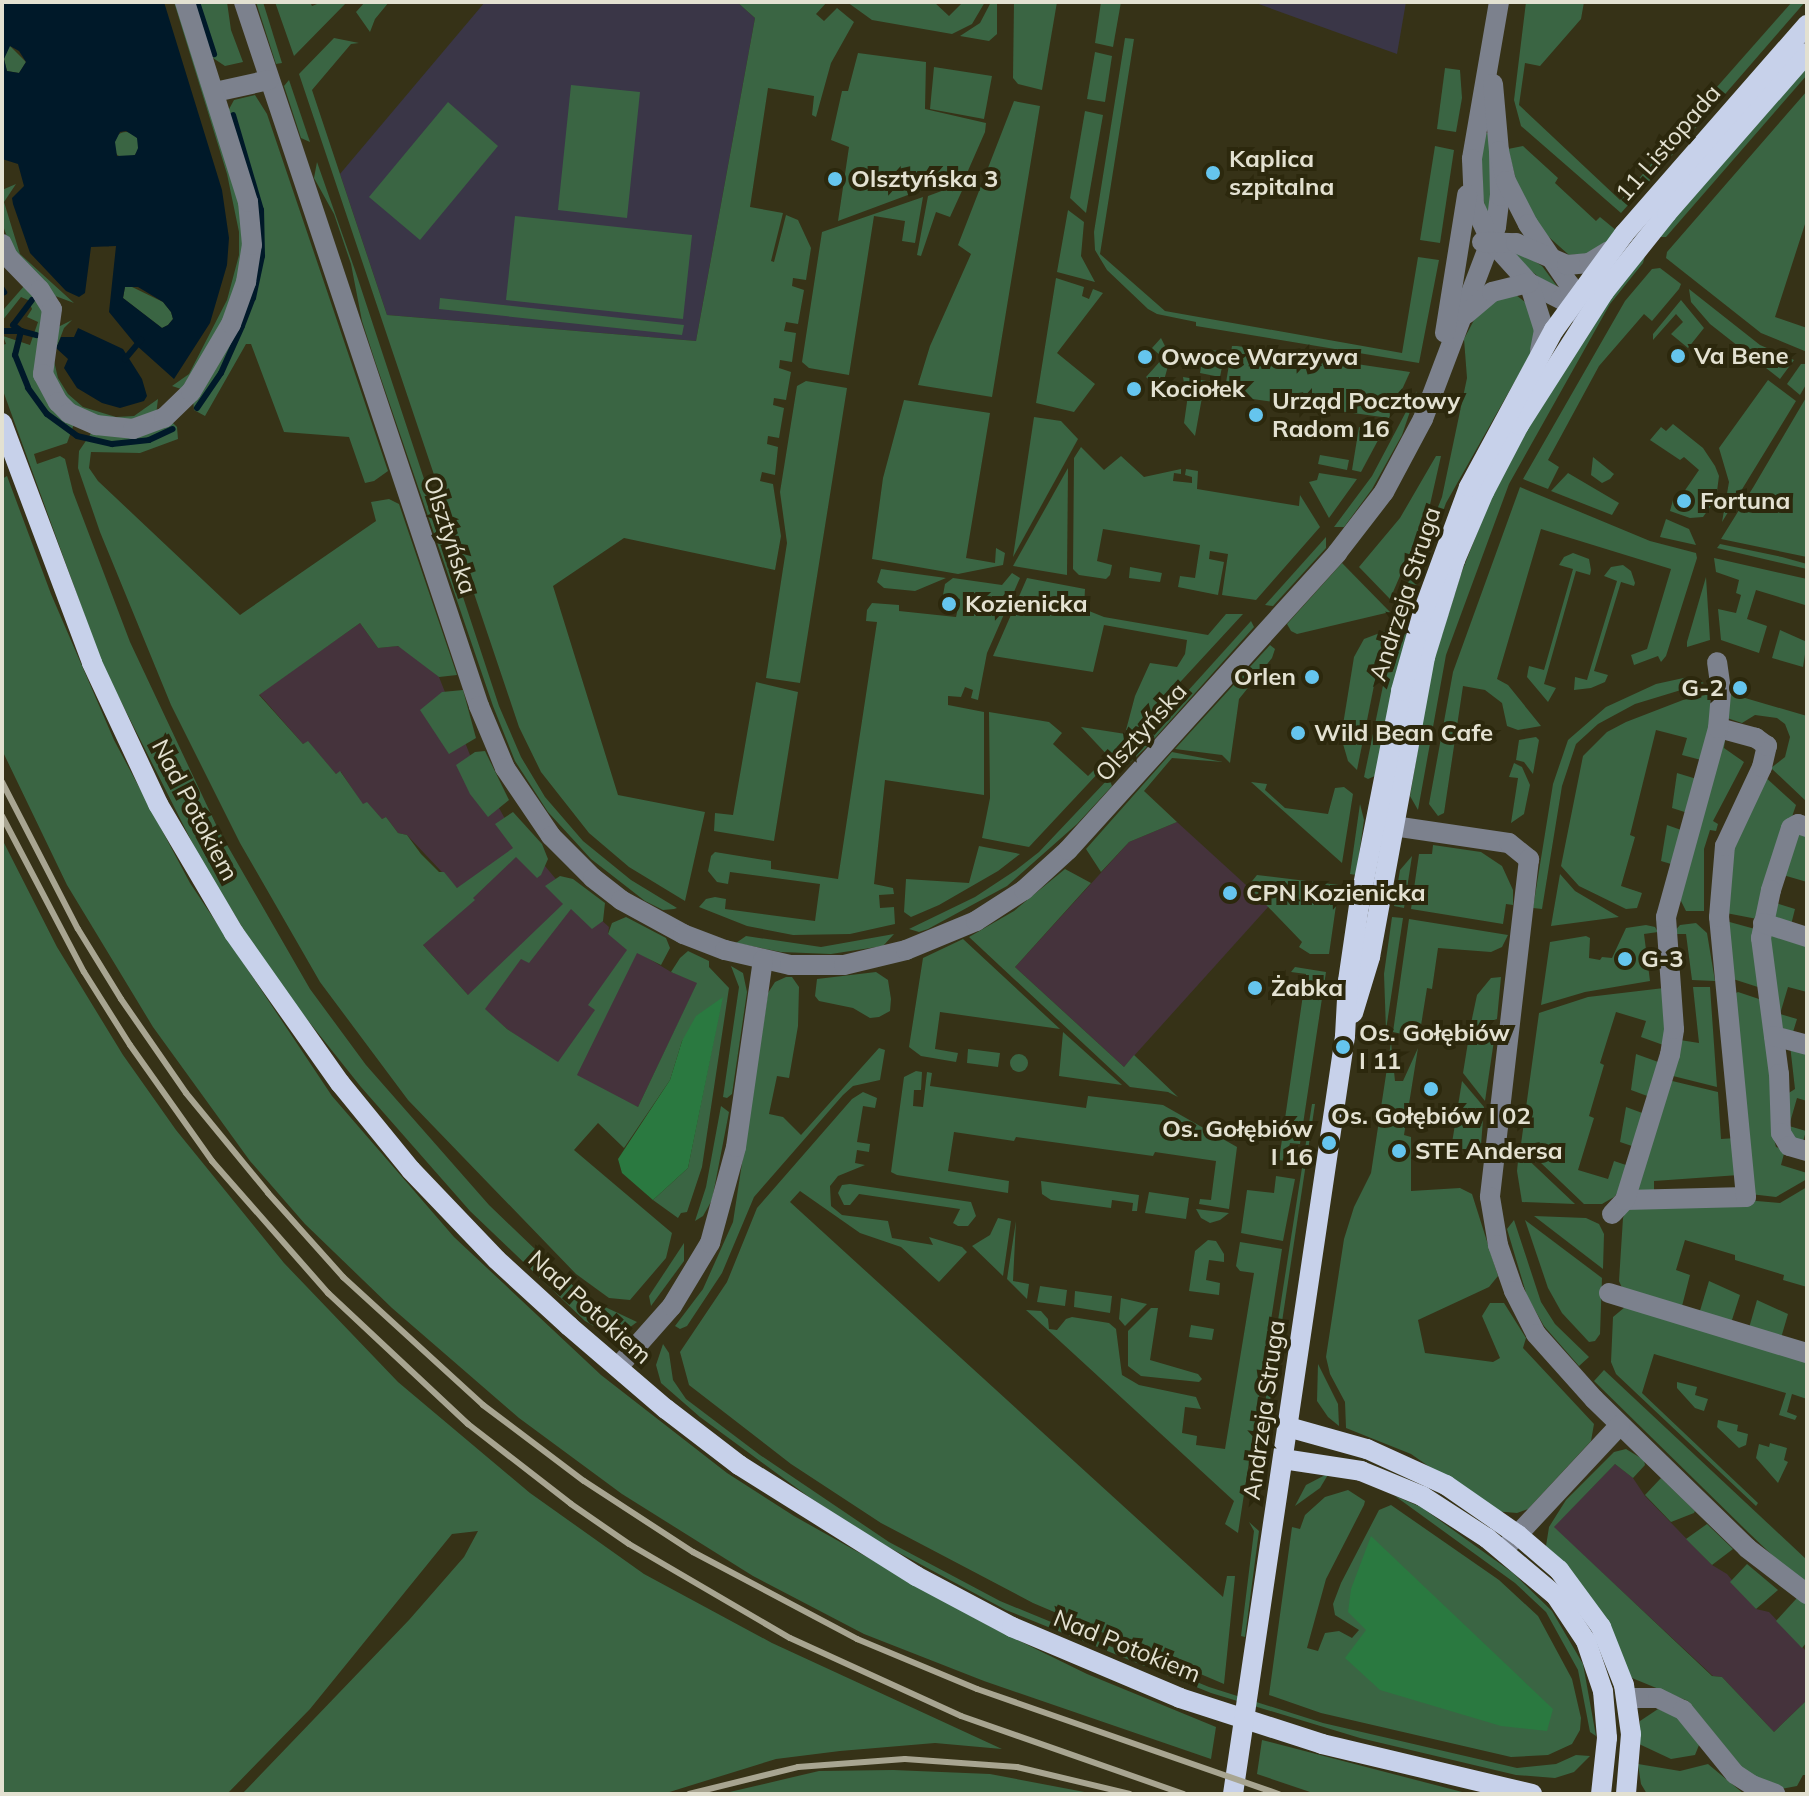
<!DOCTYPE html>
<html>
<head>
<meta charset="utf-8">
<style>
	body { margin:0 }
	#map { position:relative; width:1809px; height:1796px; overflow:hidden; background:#363217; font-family:Mulish,sans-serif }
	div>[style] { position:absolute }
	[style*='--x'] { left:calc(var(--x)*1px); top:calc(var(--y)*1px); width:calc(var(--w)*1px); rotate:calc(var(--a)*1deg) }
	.industrial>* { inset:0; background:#45333c }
	.education>* { inset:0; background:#3a3647 }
	.green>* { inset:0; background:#3a6543 }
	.round { border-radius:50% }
	.forest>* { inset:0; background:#2a7940 }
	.water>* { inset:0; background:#001929 }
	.stream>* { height:6px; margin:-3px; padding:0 3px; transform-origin:3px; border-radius:3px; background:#001929 }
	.minor>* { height:20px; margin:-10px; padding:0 10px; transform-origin:10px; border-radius:10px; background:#7c818d }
	.major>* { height:20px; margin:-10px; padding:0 10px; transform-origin:10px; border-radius:10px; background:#c7d1ea }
	.rail>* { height:6px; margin:-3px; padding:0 3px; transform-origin:3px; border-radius:3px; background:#a8a591 }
	.dots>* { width:22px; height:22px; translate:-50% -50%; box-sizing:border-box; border:4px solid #2c280d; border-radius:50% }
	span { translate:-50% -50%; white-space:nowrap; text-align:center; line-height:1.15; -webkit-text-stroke:8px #2c280d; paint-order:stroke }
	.street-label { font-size:24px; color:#e3e1d1 }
	.poi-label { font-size:24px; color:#e3e1d1; font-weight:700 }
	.left { translate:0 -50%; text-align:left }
	.right { translate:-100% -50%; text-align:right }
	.frame { position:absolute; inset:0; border:4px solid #e3e1d1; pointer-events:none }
</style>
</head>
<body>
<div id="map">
	<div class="industrial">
		<i style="clip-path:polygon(360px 623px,378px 648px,397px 646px,406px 649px,439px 677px,470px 755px,504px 817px,555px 878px,609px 927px,608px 934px,671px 972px,698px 982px,638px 1107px,581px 1080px,507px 1029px,468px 995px,423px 945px,457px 888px,407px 835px,398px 833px,386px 817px,382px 819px,367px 803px,363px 805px,341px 772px,336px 774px,308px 742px,303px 744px,259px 694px)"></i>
		<i style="clip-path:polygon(1177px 822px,1269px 906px,1124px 1067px,1015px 967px,1129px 842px)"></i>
		<i style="clip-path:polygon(1615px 1464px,1633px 1478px,1645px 1496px,1712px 1565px,1727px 1574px,1756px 1609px,1769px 1612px,1807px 1652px,1807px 1700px,1774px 1732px,1722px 1677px,1713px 1676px,1553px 1527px)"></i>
	</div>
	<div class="education">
		<i style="clip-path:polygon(485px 2px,737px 2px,755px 18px,696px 341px,387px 315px,340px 174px)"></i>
		<i style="clip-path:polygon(1253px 2px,1406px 2px,1397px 54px)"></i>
	</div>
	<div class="green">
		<i style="clip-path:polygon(174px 2px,178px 2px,240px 195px,243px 263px,226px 321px,181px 389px,172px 386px,189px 374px,227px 300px,239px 255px,239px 232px,227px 174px)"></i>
		<i style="clip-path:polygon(193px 2px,227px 2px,231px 30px,243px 62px,225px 66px,210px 56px)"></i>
		<i style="clip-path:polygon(256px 2px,263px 2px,282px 63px,276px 64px)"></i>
		<i style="clip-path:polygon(275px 2px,310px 2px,312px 6px,322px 2px,347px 2px,294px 56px)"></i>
		<i style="clip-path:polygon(365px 2px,389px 2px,375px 19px,370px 32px,356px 12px)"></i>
		<i style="clip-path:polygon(737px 2px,827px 2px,816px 14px,824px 21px,837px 8px,854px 22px,831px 63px,816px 117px,812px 115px,814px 96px,768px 88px,750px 207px,783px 213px,771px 261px,774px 262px,786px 215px,798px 220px,811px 248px,806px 280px,793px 278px,792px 286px,804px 290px,798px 324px,786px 322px,784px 331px,796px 333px,792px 362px,780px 360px,779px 368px,791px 372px,786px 400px,774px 398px,773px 405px,784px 408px,779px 438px,768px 436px,767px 444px,778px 447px,775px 475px,762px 472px,760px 481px,773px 484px,781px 536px,775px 570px,624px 538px,553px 586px,618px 795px,705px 812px,685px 901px,629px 867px,589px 833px,541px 772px,519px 727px,299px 74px,334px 38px,359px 43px,351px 44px,312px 90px,387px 315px,696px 341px,755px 18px)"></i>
		<i style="clip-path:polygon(847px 2px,934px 2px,949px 16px,963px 2px,985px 2px,972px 24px,952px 34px,872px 20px)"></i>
		<i style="clip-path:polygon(991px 2px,997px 2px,997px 34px,989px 41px,960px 36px,980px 23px)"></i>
		<i style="clip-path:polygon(1014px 2px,1057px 2px,1042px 90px,1018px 84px,1013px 78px)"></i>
		<i style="clip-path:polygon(1101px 2px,1121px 2px,1113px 47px,1095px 43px)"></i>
		<i style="clip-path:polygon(1526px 2px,1584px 2px,1581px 19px,1540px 66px,1525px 63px,1519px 105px,1620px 200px,1631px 189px,1637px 195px,1621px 213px,1521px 126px,1514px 100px)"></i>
		<i style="clip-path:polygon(1792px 2px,1805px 2px,1680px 146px,1671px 139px)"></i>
		<i style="clip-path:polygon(1125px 38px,1134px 39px,1100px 254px,1165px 311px,1402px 353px,1418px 257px,1439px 260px,1419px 363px,1196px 326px,1196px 322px,1157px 314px,1148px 309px,1107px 270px,1095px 250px,1094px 232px)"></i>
		<i style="clip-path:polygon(10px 46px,26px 62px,19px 73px,7px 71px,4px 59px,6px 48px)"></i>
		<i style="clip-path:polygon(1095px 52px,1112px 56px,1105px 102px,1087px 99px)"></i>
		<i style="clip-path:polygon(858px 53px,926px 62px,925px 109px,986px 123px,985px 132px,967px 173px,838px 221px,849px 147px,831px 140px,842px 91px,848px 91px)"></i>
		<i style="clip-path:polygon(1807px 62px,1807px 75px,1666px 237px,1658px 237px)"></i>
		<i style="clip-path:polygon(934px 67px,992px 76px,984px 119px,930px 109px)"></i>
		<i style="clip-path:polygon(1445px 68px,1460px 70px,1462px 98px,1456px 132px,1437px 129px)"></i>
		<i style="clip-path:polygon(289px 80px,310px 142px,301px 138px,284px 86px)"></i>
		<i style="clip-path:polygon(571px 85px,640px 92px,627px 218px,558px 210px)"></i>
		<i style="clip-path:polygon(1807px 91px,1807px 218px,1775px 317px,1807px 328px,1807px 352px,1761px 333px,1666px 258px,1667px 252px)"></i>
		<i style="clip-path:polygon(255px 95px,267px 114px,388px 471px,374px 481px,365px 483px,349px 437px,284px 432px,251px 344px,246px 344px,205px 416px,194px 410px,193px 400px,252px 279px,228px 111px,234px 100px)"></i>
		<i style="clip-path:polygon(1014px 101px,1040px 106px,992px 397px,918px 385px,930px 346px,971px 254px,958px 245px)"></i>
		<i style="clip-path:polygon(448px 102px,498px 146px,420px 240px,369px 197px)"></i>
		<i style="clip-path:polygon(1085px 111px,1103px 115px,1086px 213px,1070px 198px)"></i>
		<i class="round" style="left:113px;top:132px;width:26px;height:26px"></i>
		<i style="clip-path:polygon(1481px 133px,1489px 133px,1495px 190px,1487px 216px,1483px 198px)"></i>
		<i style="clip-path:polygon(1435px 146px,1454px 150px,1440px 243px,1420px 240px)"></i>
		<i style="clip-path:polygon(1523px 146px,1558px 178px,1555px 183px,1596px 221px,1600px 217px,1617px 231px,1596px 253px,1569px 255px,1541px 230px,1516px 180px,1508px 149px)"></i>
		<i style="clip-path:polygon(1665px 147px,1674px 153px,1645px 186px,1637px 181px)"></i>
		<i style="clip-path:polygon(317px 162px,356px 273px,499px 706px,521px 757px,545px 797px,583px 841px,631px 880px,677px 908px,674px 909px,663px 910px,645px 901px,591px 859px,548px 812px,515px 761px,493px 706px,375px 361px,362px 321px,351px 264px,334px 214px,314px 178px)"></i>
		<i style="clip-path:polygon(966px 182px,950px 217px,936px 212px,921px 256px,917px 255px,928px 196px)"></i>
		<i style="clip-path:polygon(16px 184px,4px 202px,20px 254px,74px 303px,50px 294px,11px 248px,2px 223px,2px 190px)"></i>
		<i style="clip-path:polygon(923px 197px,915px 243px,902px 241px,905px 221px,874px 216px,849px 375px,809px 368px,802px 362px,822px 232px)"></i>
		<i style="clip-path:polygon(1068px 210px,1084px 222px,1081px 256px,1095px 282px,1057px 272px)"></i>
		<i style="clip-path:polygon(515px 216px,692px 235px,683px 319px,506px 300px)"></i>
		<i style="clip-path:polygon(1511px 246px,1542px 266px,1559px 289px,1550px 286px,1526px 267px,1516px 258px)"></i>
		<i style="clip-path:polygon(1645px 256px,1643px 263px,1610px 304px,1509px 484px,1446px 655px,1418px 810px,1410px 796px,1432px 666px,1461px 574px,1489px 503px,1516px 445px,1589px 324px)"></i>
		<i style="clip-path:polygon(1660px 268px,1681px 284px,1679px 289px,1652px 321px,1644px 314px,1599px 366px,1548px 460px,1559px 467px,1548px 489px,1523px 479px,1625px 301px,1652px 269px)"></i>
		<i style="clip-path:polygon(1056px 278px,1084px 287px,1082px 296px,1089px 299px,1093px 289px,1103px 293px,1057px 353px,1095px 384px,1074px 412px,1036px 403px)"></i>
		<i style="clip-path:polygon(25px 285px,44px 313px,36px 364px,74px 424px,67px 443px,34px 454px,37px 464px,60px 456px,65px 459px,73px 492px,130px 642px,219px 831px,310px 989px,366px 1065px,489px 1205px,586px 1298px,637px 1322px,629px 1328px,606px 1333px,585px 1321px,470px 1211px,361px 1087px,298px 1008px,255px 948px,201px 860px,103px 666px,2px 388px,2px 345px,6px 344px,3px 336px,30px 345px,38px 322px,27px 317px,32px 309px,28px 300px,21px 297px,2px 321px,2px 307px,4px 309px)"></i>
		<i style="clip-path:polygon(130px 286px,163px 302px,171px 312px,173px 319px,168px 325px,162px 328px,123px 298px,125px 287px)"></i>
		<i style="clip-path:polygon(1689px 289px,1760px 345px,1794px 360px,1780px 379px,1710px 324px,1691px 302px)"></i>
		<i style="clip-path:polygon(1516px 295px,1525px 302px,1536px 324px,1532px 351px,1446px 503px,1416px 586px,1399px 606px,1442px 497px,1467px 378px,1464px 339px,1482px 305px)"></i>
		<i style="clip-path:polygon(440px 298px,684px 325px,682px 335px,439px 309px)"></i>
		<i style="clip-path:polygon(1681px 300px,1704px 328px,1688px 348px,1671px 334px,1683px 322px,1676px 314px,1653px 340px,1653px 334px)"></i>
		<i style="clip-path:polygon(72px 320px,64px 328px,53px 357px,58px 378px,68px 394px,83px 407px,116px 417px,134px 416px,158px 399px,156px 415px,123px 423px,73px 408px,47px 373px,58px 327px)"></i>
		<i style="clip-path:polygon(1161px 338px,1168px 352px,1168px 366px,1161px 391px,1146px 377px,1163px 358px,1152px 348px)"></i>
		<i style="clip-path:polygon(1232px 346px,1237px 346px,1410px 372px,1389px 418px,1224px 395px)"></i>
		<i style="clip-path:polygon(1204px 349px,1225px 352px,1220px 377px,1200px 373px)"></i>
		<i style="clip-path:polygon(1801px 364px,1807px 364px,1807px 383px,1800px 395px,1787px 384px)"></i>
		<i style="clip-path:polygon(1183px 377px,1219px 383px,1217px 394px,1203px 392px,1195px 436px,1184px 423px,1187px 402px)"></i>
		<i style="clip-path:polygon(1768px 380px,1796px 401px,1722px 522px,1729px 482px,1719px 448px)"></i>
		<i style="clip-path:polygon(806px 381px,847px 388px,800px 683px,766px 678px,787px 543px,780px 492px,797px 386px)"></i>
		<i style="clip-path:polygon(1417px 391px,1402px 435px,1372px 489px,1344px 527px,1334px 527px,1372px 476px)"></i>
		<i style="clip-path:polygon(1807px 396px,1807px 557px,1721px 539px,1754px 486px)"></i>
		<i style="clip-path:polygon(904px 400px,990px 413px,966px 558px,995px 563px,996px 548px,1005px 553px,1003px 565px,958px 574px,872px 559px,883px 478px)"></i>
		<i style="clip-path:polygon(1034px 417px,1061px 421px,1078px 439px,1013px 557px)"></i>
		<i style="clip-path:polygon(172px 422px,177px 427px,178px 439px,140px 453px,91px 452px,89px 468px,98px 481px,240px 615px,376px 521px,371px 502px,389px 499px,399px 504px,457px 675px,439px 677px,398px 646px,378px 648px,360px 623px,259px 695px,303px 744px,308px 741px,336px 774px,340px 771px,363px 804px,367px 802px,382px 819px,386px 817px,398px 833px,407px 835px,421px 854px,439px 872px,444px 872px,457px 888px,513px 848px,495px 824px,513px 812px,542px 844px,548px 859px,541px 875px,537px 878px,516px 857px,473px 898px,475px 900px,423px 945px,468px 995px,563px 904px,545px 886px,560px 876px,573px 879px,605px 903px,603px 921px,592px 929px,571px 909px,529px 963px,521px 959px,485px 1009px,507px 1029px,558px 1062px,595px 1010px,588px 1005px,627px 950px,608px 934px,612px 923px,626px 917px,666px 938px,670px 948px,661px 965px,637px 953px,577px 1075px,638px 1107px,697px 983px,671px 972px,680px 958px,688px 951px,709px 961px,709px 967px,729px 988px,702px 1167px,687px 1212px,681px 1213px,678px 1218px,653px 1200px,688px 1168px,722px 998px,682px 1041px,670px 1080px,624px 1148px,598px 1123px,574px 1150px,672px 1233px,666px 1258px,630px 1300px,609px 1298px,576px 1274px,408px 1100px,320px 982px,240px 843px,171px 705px,100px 532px,78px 468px,79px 451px,92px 432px)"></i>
		<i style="clip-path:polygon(1673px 424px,1703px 448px,1715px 466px,1719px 476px,1716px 499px,1703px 517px,1690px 518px,1670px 511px,1673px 500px,1679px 499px,1699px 470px,1684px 457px,1680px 460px,1650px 440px,1661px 427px,1666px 431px)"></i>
		<i style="clip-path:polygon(1359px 427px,1383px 431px,1361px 472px,1352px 470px)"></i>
		<i style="clip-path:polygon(1081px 447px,1104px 470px,1121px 456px,1144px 477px,1181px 469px,1181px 474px,1174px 473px,1173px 481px,1192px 483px,1192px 477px,1185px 475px,1186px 469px,1198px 471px,1197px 489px,1299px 506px,1300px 495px,1320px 527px,1256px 600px,1222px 595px,1228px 554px,1210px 551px,1209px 559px,1224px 562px,1218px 595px,1178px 587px,1180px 576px,1195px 578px,1200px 545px,1103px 529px,1097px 561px,1112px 565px,1110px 575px,1106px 579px,1079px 575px,1073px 569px,1074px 458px)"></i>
		<i style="clip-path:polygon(1320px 455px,1349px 460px,1347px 470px,1318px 464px)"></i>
		<i style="clip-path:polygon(1436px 456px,1441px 456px,1429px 509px,1390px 599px,1359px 567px,1400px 518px)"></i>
		<i style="clip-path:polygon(1593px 457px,1614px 474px,1610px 479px,1602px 483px,1591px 475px)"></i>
		<i style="clip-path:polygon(1068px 468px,1067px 575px,1013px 566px)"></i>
		<i style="clip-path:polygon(1319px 473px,1357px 479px,1329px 518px,1309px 482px,1317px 480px)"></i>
		<i style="clip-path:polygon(1568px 473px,1619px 503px,1612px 515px,1551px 491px)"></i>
		<i style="clip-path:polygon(7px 476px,51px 594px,114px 740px,190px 883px,332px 1096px,454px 1237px,601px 1375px,727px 1473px,794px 1516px,993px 1628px,1087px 1674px,1216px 1727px,1211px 1759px,984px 1681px,864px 1634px,753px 1576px,622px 1494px,519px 1418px,392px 1308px,305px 1224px,250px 1161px,153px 1027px,67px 885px,2px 750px,2px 479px)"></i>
		<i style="clip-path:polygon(1520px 487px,1650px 541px,1696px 553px,1697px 558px,1666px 656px,1661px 662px,1658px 656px,1634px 665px,1631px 655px,1647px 649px,1671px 569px,1541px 529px,1497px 679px,1508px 685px,1541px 726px,1518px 730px,1507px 726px,1502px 703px,1485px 690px,1463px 686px,1444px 813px,1438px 816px,1429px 804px,1453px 672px)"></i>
		<i style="clip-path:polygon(1666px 519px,1689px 529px,1696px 545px,1660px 537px)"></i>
		<i style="clip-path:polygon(1326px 537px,1326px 548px,1273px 606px,1265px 605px)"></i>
		<i style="clip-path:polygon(1720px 544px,1782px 557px,1807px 564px,1807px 569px,1717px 548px)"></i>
		<i style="clip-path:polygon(1573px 553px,1589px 559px,1591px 570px,1590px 575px,1576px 571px,1544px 684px,1556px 688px,1548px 702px,1527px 677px,1528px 671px,1529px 666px,1544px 670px,1573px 569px,1559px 565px,1564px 557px)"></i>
		<i style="clip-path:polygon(1714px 558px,1807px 579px,1807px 609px,1805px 605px,1756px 590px,1747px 619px,1767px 626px,1759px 653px,1721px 640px,1718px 609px,1736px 613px,1741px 595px,1736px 593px,1739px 580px,1716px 572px)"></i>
		<i style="clip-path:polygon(1342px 563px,1390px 612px,1297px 634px,1291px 631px,1287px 624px)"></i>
		<i style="clip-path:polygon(1623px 565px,1631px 571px,1635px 583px,1634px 586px,1621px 582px,1594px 671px,1608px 675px,1605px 682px,1591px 688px,1574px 690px,1575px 677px,1587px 680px,1617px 581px,1604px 576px,1611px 567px)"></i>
		<i style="clip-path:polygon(1130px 567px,1162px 573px,1160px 582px,1129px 578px)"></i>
		<i style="clip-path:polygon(881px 569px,888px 570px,946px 578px,915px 591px,884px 588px,877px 582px)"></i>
		<i style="clip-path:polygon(1012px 573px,1020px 578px,987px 653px,978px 700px,971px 698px,973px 690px,965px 687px,961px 697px,948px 696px,948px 705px,984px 712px,984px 795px,885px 780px,874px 884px,893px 888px,894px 894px,879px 895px,880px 908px,894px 907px,895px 924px,850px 934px,793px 935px,747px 926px,699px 907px,706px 899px,715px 897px,726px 899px,725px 909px,815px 921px,820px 884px,730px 872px,728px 884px,717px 882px,708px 871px,711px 856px,715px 852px,771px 861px,771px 869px,838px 879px,877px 622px,866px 621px,867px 610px,872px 603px,899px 605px,899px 611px,956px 617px,960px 599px,943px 595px,945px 584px,953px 578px,1002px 585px)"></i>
		<i style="clip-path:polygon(1706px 577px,1710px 640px,1687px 647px,1687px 642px)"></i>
		<i style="clip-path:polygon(1027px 578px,1085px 589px,1084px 609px,1104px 617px,1208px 635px,1226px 614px,1243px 614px,1135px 731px,1126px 730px,1135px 696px,1150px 663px,1177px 667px,1185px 654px,1187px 640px,1104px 625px,1093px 672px,993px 656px)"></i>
		<i style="clip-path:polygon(1251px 621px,1254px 627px,1154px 739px,1149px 734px)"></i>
		<i style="clip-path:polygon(1395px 628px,1407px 635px,1375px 776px,1368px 779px,1364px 777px)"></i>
		<i style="clip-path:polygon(1780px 630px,1807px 642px,1803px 667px,1772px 658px)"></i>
		<i style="clip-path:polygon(1385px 631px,1357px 770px,1348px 761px,1341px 737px,1354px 657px,1364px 639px)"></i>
		<i style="clip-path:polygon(1270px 645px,1275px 649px,1272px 658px,1239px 699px,1230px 763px,1222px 755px,1175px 749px)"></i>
		<i style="clip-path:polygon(1688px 677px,1704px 683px,1635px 704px,1598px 724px,1576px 744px,1562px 786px,1542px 909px,1533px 908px,1553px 784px,1568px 740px,1606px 707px,1656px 684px)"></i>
		<i style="clip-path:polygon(756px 682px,798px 692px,774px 841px,714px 831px,715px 813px,733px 815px)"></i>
		<i style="clip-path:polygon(463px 690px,476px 738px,449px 754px,420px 710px,442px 692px)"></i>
		<i style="clip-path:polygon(1728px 693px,1807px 716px,1807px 802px,1771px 768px,1785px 757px,1790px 737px,1785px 724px,1777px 718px,1755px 715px,1742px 723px,1727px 718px)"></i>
		<i style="clip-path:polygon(1710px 694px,1714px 705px,1705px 761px,1682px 755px,1687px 738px,1656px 730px,1630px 835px,1635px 837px,1621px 886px,1642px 893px,1637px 908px,1626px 909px,1579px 886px,1561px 866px,1583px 756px,1607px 732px,1626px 722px,1683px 700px)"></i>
		<i style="clip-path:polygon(989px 712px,1049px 722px,1062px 733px,1053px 744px,1088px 776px,1095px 769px,1101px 770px,1029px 847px,982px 838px,990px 798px)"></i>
		<i style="clip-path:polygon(1081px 727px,1132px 735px,1111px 759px)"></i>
		<i style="clip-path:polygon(1726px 732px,1724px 748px,1744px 762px,1713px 821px,1718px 824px,1716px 831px,1710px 830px,1704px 849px,1704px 911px,1686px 911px,1680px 899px)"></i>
		<i style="clip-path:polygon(1145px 737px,1151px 743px,1122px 770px,1119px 767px)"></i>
		<i style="clip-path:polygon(1536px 737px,1539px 740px,1533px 774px,1524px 762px,1516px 760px,1519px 740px)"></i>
		<i style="clip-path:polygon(485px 751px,509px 800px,488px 817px,470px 794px,456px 765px,475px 752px)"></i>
		<i style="clip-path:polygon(1172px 752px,1223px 762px,1172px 758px,1144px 791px,1177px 822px,1129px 842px,1101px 872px,1086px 849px)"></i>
		<i style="clip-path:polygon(1514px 763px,1522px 767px,1530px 785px,1524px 814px,1511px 823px,1518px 778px,1509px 777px)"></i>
		<i style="clip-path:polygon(1677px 773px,1700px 780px,1691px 814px,1672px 808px)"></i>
		<i style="clip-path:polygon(1764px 776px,1796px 805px,1757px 919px,1726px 913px,1728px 862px)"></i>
		<i style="clip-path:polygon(1109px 778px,1112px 786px,1077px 824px,1007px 886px,928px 929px,919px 932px,909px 929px,975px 897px,1016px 870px,1039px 852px)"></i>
		<i style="clip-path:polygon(1251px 782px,1267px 784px,1265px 790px,1285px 808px,1328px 814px,1335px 788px,1344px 787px,1353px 794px,1342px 863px)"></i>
		<i style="clip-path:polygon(1360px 804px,1364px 820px,1356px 875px,1350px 874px)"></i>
		<i style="clip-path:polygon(1667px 825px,1684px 831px,1671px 864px,1661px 861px)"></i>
		<i style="clip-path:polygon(1807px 832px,1807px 882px,1783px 875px,1776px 903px,1795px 909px,1791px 925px,1776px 922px,1772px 904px,1793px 834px)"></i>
		<i style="clip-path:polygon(2px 839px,57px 947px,123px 1055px,176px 1130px,284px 1263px,398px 1382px,530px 1493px,644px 1574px,772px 1643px,1002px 1749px,935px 1743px,840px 1751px,776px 1759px,663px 1794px,242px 1794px,409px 1620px,464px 1557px,478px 1531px,452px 1534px,310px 1709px,227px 1794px,2px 1794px)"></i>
		<i style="clip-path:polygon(1433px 845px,1481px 852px,1502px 866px,1513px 890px,1513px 905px,1506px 904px,1503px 924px,1411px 909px,1419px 854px,1432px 854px)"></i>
		<i style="clip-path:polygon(979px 846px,1020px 854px,998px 871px,939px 905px,911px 917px,904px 912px,906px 879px,969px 883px)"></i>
		<i style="clip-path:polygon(1412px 856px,1404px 908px,1394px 906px,1400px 870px)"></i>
		<i style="clip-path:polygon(1065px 869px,1091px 883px,1015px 967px,1124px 1067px,1134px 1055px,1178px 1097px,1168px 1092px,1130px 1087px,969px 937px,1014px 911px)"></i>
		<i style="clip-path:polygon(1560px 874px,1575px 891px,1619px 917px,1551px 926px)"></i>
		<i style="clip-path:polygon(1257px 875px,1339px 885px,1329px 954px,1310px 954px,1299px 947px,1302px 942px,1248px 886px)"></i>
		<i style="clip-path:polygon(1392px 917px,1403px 918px,1386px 1030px,1384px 974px)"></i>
		<i style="clip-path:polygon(1409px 919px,1508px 935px,1502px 947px,1491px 952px,1438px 948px,1432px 989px,1427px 988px,1419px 1038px,1393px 1032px)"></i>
		<i style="clip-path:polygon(1726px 921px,1755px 929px,1761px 988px,1733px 979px)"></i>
		<i style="clip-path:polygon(1696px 923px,1707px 933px,1715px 981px,1692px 980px,1686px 934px,1672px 934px,1680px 925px)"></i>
		<i style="clip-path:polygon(1646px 925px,1655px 927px,1658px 932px,1644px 934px,1650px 981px,1585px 992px,1541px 1005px,1550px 942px,1586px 936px,1590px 938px,1589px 958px,1600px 960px,1602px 957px,1612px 958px,1626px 928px)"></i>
		<i style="clip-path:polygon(894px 934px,883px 946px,831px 954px,781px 952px,736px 943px,746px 936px,821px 947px)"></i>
		<i style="clip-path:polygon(1765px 934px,1807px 943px,1807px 992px,1788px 987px,1780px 1014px,1797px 1019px,1793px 1032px,1782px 1028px)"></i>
		<i style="clip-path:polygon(963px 939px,1060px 1029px,940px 1012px,935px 1049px,958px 1053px,956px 1062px,921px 1056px,909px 1047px,923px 958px)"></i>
		<i style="clip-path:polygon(731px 966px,743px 973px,747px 992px,732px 1094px,727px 1098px,723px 1097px,739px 987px)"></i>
		<i style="clip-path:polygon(1295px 967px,1326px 972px,1300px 1144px,1290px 1143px,1288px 1154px,1298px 1157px,1298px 1163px,1279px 1160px,1306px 974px,1291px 972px)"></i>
		<i style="clip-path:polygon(876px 972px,888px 980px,891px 999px,890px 1011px,879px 1017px,870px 1018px,853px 1008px,819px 1001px,815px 996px,817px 979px)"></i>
		<i style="clip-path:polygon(786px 977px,792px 977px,799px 987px,798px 1026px,789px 1078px,777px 1076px,769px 1114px,783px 1117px,801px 1135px,879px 1048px,885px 1050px,880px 1080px,853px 1086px,843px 1095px,754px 1197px,722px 1273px,687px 1326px,680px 1329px,675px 1326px,703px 1289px,733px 1222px,768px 993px,775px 982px)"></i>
		<i style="clip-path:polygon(1501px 977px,1497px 1019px,1470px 1028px,1477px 995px,1491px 978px)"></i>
		<i style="clip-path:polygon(1693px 987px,1710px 987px,1717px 1087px,1669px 1075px,1680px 1040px,1699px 1043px)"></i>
		<i style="clip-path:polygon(1664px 988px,1666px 1046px,1641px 1037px,1646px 1021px,1616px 1012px,1600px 1063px,1604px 1065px,1589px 1116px,1594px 1118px,1578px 1170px,1608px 1179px,1614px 1161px,1629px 1166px,1624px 1185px,1614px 1197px,1602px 1204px,1584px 1204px,1521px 1144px,1539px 1013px,1588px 997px)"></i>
		<i style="clip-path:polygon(1738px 992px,1762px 1000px,1771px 1054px,1774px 1139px,1776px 1147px,1785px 1150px,1781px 1165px,1807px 1173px,1807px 1179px,1776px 1197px,1750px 1194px,1734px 994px)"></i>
		<i style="clip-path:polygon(1496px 1027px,1485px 1101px,1463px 1073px,1469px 1036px)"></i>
		<i style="clip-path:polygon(1063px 1032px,1122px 1085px,1059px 1076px)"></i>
		<i style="clip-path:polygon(1391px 1042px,1395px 1081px,1403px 1081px,1418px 1048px,1404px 1135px,1411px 1137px,1411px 1191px,1460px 1188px,1472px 1194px,1498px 1276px,1489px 1287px,1418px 1320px,1425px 1353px,1493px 1362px,1500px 1358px,1482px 1316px,1490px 1303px,1504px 1303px,1526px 1338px,1523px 1348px,1594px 1424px,1591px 1441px,1528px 1509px,1517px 1513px,1493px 1511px,1411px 1454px,1346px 1428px,1345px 1402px,1330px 1374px,1326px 1357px,1344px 1239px,1354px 1207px,1371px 1173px)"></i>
		<i style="clip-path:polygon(1790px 1045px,1807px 1050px,1807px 1101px,1797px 1098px,1789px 1126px,1806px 1131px,1802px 1145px,1790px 1139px,1784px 1096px,1795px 1089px)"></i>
		<i style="clip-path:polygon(968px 1049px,1000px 1053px,998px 1067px,967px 1063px)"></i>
		<i class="round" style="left:1010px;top:1054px;width:18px;height:18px"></i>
		<i style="clip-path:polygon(1636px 1054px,1661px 1063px,1650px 1097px,1631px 1090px)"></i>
		<i style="clip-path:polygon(916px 1071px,922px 1072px,921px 1090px,914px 1090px,913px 1106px,923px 1107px,927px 1072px,932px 1073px,930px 1086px,1086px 1108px,1088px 1096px,1163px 1105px,1237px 1147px,1229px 1209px,1199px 1204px,1200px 1199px,1211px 1200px,1216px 1161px,1155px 1152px,1153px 1156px,1016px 1137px,1014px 1141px,954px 1132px,948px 1171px,1009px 1181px,1008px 1193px,897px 1175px,891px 1172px,904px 1077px)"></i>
		<i style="clip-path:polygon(1668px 1080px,1718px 1092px,1721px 1139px,1736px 1138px,1739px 1175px,1654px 1181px,1654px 1195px,1632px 1196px)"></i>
		<i style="clip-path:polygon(1462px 1081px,1484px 1107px,1481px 1145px,1468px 1153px,1452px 1143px)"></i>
		<i style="clip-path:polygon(863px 1092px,877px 1098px,875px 1108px,863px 1106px,857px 1142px,870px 1144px,869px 1152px,857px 1150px,855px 1163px,865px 1165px,838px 1176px,830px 1186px,831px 1206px,842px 1215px,888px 1221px,892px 1238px,933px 1245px,929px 1237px,962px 1247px,967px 1252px,939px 1282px,901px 1247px,860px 1233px,800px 1191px,790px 1202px,1223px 1597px,1227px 1576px,1235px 1576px,1224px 1684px,1033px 1603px,881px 1523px,791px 1464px,689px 1385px,680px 1352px,727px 1282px,757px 1208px,852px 1099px)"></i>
		<i style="clip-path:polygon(1312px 1104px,1315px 1104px,1255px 1500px,1250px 1499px)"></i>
		<i style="clip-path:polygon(721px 1106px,729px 1112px,712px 1200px,703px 1216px,695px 1221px,706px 1187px)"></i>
		<i style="clip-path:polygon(1626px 1107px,1645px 1114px,1635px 1147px,1620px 1142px)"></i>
		<i style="clip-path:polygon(1519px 1151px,1575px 1204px,1522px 1202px,1517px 1171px)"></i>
		<i style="clip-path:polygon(1276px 1176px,1295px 1179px,1283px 1241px,1241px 1233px,1247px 1190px,1274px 1193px)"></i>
		<i style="clip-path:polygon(1041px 1181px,1139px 1195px,1137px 1211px,1132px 1211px,1133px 1203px,1112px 1200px,1111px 1208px,1051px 1200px,1042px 1194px)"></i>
		<i style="clip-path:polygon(850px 1184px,971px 1202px,976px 1216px,968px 1226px,958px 1226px,953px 1223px,960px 1209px,859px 1194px,850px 1205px,844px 1205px,838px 1193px,842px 1185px)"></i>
		<i style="clip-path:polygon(1807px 1187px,1807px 1287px,1783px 1280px,1784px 1275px,1735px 1260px,1735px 1255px,1685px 1240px,1676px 1270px,1690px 1275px,1681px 1310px,1623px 1290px,1619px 1281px,1623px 1218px,1628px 1206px,1745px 1200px,1780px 1203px)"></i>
		<i style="clip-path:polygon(1149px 1192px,1189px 1198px,1186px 1219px,1145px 1213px)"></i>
		<i style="clip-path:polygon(1196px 1209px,1229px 1213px,1220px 1220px,1210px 1223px,1201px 1218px)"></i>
		<i style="clip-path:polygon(1534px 1216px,1586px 1218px,1599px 1224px,1604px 1234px,1603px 1269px)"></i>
		<i style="clip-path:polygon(998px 1218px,1011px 1221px,1003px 1276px,972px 1246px,990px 1235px)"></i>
		<i style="clip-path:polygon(1514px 1220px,1541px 1302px,1555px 1324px,1589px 1357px,1579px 1366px,1544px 1326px,1527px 1296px,1507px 1229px)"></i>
		<i style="clip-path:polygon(1525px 1220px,1602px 1278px,1600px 1334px,1595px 1341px,1589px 1342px,1562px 1313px,1548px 1288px)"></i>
		<i style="clip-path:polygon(1016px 1221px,1013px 1281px,1029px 1284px,1027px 1299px,1007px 1279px)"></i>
		<i style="clip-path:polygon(1208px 1240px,1216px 1241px,1224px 1254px,1224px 1262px,1209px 1260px,1206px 1280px,1220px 1283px,1219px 1295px,1189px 1291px,1195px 1251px)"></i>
		<i style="clip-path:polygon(1240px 1242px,1282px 1249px,1238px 1533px,1225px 1524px,1234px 1501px,1026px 1310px,1041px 1311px,1048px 1319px,1049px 1329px,1057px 1330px,1066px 1319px,1072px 1317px,1109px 1323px,1116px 1329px,1122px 1375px,1139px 1385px,1196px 1397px,1201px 1409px,1185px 1407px,1182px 1433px,1197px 1436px,1196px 1445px,1225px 1449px,1254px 1273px,1240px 1271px,1236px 1266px)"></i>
		<i style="clip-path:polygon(684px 1243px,684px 1261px,651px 1306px,649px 1296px)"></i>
		<i style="clip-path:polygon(1709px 1281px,1740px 1295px,1731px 1323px,1699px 1314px)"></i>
		<i style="clip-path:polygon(1040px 1286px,1067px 1290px,1065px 1306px,1037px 1302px)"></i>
		<i style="clip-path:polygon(1075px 1291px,1112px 1296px,1110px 1313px,1074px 1307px)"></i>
		<i style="clip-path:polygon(1121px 1298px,1147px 1304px,1125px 1326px,1119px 1319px)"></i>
		<i style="clip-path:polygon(1757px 1300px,1788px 1314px,1781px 1338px,1749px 1328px)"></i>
		<i style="clip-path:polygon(1625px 1307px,1807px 1359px,1807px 1399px,1792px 1394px,1787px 1412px,1797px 1416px,1795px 1420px,1779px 1415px,1786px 1393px,1654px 1354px,1642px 1393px,1758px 1503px,1756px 1506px,1616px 1374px,1611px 1362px,1613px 1317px)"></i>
		<i style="clip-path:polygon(1151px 1308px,1158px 1308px,1150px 1360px,1198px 1374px,1202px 1379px,1199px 1382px,1141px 1376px,1128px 1366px,1128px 1331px)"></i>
		<i style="clip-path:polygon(1191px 1325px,1214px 1329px,1212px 1340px,1189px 1337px)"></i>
		<i style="clip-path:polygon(663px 1344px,669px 1353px,673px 1380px,686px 1399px,760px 1455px,889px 1542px,1000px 1601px,1209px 1687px,1323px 1723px,1517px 1768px,1556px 1764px,1576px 1755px,1590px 1756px,1574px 1772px,1555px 1778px,1516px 1775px,1360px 1738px,1211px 1693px,1006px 1610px,875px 1540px,809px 1497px,700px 1417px,661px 1383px,656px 1365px)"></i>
		<i style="clip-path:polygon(1318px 1364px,1338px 1404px,1339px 1426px,1328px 1417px,1317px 1401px)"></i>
		<i style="clip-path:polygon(1604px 1370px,1807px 1560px,1807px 1582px,1788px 1570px,1750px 1534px,1594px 1381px)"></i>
		<i style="clip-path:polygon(1677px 1382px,1697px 1387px,1695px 1395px,1708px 1399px,1704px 1411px,1695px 1408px,1677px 1388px)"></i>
		<i style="clip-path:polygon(1718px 1420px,1738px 1425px,1737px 1431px,1748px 1434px,1746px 1445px,1739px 1448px,1717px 1427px)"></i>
		<i style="clip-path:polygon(1770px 1443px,1787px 1448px,1784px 1460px,1788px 1462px,1778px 1483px,1756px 1458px,1759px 1444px,1769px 1447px)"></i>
		<i style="clip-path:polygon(1626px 1449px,1644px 1460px,1645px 1465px,1633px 1478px,1615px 1464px,1554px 1527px,1712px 1676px,1722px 1677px,1774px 1732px,1807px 1700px,1807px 1775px,1803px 1775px,1797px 1786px,1781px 1789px,1745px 1771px,1688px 1701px,1632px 1678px,1546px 1546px,1549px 1527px,1566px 1500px,1614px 1452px)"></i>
		<i style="clip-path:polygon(1329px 1473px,1320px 1488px,1295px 1506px,1306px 1485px)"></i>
		<i style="clip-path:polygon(1661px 1478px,1695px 1511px,1694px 1513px,1671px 1522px,1645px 1495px)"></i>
		<i style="clip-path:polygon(1348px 1490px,1365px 1501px,1364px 1505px,1326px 1579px,1307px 1648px,1318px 1651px,1325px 1633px,1339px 1631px,1352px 1638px,1359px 1630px,1335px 1615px,1333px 1604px,1341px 1583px,1379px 1510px,1391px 1505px,1499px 1580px,1538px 1616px,1572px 1679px,1581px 1718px,1580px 1730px,1572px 1744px,1548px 1755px,1511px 1757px,1321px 1713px,1269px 1695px,1292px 1527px,1300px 1529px,1305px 1515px,1325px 1497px)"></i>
		<i style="clip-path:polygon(1395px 1496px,1421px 1507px,1513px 1573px,1552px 1611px,1583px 1664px,1596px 1736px,1590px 1732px,1578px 1670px,1546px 1612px,1515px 1583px)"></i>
		<i style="clip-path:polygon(1249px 1522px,1259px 1531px,1245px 1637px,1241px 1636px,1254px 1531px)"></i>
		<i style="clip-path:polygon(1707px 1524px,1733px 1549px,1712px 1565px,1686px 1539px)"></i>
		<i style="clip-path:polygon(1747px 1564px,1778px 1590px,1756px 1609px,1730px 1582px)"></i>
		<i style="clip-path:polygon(1797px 1598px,1807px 1602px,1807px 1642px,1802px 1648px,1776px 1621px)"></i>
		<i style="clip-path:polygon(1658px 1709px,1673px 1715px,1685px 1725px,1699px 1745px,1695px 1755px,1671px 1759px,1639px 1744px,1640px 1721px)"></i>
		<i style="clip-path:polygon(1262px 1740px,1470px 1794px,1316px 1794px,1257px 1774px)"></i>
		<i style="clip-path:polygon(1638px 1764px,1680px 1771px,1708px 1764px,1744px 1794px,1647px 1794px,1641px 1784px)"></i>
		<i style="clip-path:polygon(893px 1770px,990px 1774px,1095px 1794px,721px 1794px,819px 1771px)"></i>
	</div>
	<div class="forest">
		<i style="clip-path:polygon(723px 997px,688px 1168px,653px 1200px,622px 1173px,618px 1159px,670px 1080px,682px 1041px,696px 1016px)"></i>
		<i style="clip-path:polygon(1371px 1536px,1553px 1709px,1547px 1731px,1501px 1726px,1380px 1690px,1345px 1658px,1366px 1630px,1348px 1612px,1351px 1589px)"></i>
	</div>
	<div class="water">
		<i style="clip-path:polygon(evenodd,2px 2px,164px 2px,222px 190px,229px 238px,227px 265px,210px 323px,174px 379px,136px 345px,109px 312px,116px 246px,91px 247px,85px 293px,79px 297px,66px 291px,30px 253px,13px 204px,12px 198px,24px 186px,18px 164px,2px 159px,2px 2px,10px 46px,19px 51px,26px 62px,19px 73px,7px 71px,4px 59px,10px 46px,2px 2px,126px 131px,137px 138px,138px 148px,135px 155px,117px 156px,115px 142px,120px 132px,126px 131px,2px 2px,125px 287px,138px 287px,163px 302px,171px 312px,173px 319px,168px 325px,162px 328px,123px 298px,125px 287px)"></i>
		<i style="clip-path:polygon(78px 328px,123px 349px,142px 379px,147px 396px,144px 401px,120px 408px,102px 403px,77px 388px,64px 368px,68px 359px,56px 348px,61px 337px,74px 337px)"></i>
	</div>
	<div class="stream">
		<i style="--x:197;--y:2;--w:55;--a:71.9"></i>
		<i style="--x:2;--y:289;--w:4;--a:56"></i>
		<i style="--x:32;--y:300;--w:31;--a:127"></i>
		<i style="--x:13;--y:325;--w:10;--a:37"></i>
		<i style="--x:21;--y:331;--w:25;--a:104"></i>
		<i style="--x:15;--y:355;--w:35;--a:68"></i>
		<i style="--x:28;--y:388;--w:32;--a:54"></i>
		<i style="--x:47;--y:414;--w:37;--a:36"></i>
		<i style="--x:77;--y:436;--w:36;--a:13"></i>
		<i style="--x:112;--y:444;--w:37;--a:-6"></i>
		<i style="--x:149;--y:440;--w:26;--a:-25"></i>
		<i style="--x:2;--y:331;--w:19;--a:0"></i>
		<i style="--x:21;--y:331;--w:16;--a:15"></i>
		<i style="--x:125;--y:359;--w:25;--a:-50"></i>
		<i style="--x:197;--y:408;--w:42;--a:-55.6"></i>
		<i style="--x:221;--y:373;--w:51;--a:-65.9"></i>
		<i style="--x:242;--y:326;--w:30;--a:-69"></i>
		<i style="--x:253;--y:298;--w:43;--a:-77.9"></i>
		<i style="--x:262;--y:256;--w:46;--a:-91.2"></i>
		<i style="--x:261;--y:210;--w:99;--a:-106.4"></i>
	</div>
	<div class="minor">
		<i style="--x:244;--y:2;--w:742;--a:71.54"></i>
		<i style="--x:479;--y:706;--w:67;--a:67.2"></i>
		<i style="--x:505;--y:768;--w:82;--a:55.9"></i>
		<i style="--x:551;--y:836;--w:59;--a:45"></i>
		<i style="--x:593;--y:878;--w:36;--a:38"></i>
		<i style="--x:621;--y:900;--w:71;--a:28.7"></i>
		<i style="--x:683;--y:934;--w:45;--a:20.9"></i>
		<i style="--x:725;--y:950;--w:67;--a:13"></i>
		<i style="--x:790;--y:965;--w:54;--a:0"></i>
		<i style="--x:844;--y:965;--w:64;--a:-13.6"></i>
		<i style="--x:906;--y:950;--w:76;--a:-22.5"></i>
		<i style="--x:976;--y:921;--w:57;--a:-32.9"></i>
		<i style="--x:1024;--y:890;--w:59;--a:-42.3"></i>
		<i style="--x:1068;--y:850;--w:401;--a:-47.8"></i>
		<i style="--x:1337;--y:553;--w:77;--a:-52.4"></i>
		<i style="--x:1384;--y:492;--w:83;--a:-61.9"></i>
		<i style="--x:1423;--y:419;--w:205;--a:-69.2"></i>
		<i style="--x:1496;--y:227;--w:31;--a:-83"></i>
		<i style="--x:1500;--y:196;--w:45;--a:-91.3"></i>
		<i style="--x:1499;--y:2;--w:159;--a:99.8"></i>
		<i style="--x:1472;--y:159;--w:46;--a:87.5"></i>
		<i style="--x:1474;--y:205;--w:40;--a:65"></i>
		<i style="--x:1491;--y:241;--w:57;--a:47.9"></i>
		<i style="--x:1529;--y:283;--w:36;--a:27"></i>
		<i style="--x:1561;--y:299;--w:29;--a:-2"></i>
		<i style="--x:1493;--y:84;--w:67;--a:84.9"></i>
		<i style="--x:1499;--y:151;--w:31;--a:77"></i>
		<i style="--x:1506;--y:181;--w:48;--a:62.9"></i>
		<i style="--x:1528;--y:224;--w:73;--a:55.7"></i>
		<i style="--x:1569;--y:284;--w:28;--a:80"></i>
		<i style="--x:215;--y:92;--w:55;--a:-12.5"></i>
		<i style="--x:1482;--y:242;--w:34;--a:2"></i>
		<i style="--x:1516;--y:243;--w:56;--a:23.3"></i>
		<i style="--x:1567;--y:265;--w:22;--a:-5"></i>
		<i style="--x:1589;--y:263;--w:23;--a:-31"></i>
		<i style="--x:2;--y:244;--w:14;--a:65"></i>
		<i style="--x:8;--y:257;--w:46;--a:45.9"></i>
		<i style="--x:40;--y:290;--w:22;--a:58"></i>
		<i style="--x:52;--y:309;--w:66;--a:97.9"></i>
		<i style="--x:43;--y:374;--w:32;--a:62"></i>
		<i style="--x:58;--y:402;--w:16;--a:45"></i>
		<i style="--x:69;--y:413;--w:30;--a:24"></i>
		<i style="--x:96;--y:425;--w:37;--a:6"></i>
		<i style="--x:133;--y:429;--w:33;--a:-20"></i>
		<i style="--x:164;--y:418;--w:37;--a:-44"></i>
		<i style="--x:191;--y:392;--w:79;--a:-59.5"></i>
		<i style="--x:231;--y:324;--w:45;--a:-70.3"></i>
		<i style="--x:246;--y:282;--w:37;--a:-81"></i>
		<i style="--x:252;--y:245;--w:43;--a:-95.3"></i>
		<i style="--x:248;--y:202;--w:210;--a:-107.5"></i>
		<i style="--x:1529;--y:283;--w:49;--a:72.3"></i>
		<i style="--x:1544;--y:330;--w:21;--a:101"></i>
		<i style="--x:1466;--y:314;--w:34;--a:-40"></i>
		<i style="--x:1492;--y:292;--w:38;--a:-14"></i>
		<i style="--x:1445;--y:333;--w:140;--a:-80.9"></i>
		<i style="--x:1380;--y:824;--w:130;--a:8.4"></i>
		<i style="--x:1509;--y:843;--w:26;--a:39"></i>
		<i style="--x:1529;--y:859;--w:340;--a:96.6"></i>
		<i style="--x:1490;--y:1197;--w:49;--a:80.5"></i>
		<i style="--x:1498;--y:1245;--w:49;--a:70.8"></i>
		<i style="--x:1514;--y:1291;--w:48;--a:62.9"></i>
		<i style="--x:1536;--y:1334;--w:87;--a:48.3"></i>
		<i style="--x:1594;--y:1399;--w:214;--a:44.2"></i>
		<i style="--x:1747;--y:1548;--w:76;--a:37.5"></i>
		<i style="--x:1807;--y:827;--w:9;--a:-162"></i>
		<i style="--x:1798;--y:824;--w:8;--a:150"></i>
		<i style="--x:1791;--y:828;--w:65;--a:107.9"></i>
		<i style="--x:1771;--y:890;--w:49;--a:101.8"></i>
		<i style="--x:1761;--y:938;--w:137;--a:82.5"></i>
		<i style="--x:1779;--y:1074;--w:59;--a:88.1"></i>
		<i style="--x:1781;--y:1133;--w:15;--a:58"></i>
		<i style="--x:1789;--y:1146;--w:19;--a:16"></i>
		<i style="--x:1763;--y:923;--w:46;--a:17.7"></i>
		<i style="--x:1774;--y:1036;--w:34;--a:15"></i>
		<i style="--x:1625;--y:1200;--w:121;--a:-1.4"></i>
		<i style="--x:1746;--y:1197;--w:281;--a:-95.5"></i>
		<i style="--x:1719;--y:917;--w:71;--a:-85.2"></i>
		<i style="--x:1725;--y:846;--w:87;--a:-64.9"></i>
		<i style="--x:1762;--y:767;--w:22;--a:-77"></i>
		<i style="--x:1767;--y:746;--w:14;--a:-144"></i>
		<i style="--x:1756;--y:738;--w:39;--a:-165"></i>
		<i style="--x:1612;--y:1214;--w:19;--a:-47"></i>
		<i style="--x:1625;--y:1200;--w:152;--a:-72.8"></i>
		<i style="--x:1670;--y:1055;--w:26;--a:-81"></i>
		<i style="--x:1674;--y:1029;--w:112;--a:-94.1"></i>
		<i style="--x:1666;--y:917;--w:196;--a:-74.6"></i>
		<i style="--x:1718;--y:728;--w:38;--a:-85"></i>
		<i style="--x:1721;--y:690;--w:28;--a:-98"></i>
		<i style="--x:1609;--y:1293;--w:207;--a:16.9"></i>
		<i style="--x:618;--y:1367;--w:81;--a:-48.5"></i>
		<i style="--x:672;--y:1306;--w:74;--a:-58.9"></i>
		<i style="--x:710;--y:1243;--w:99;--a:-74.8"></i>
		<i style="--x:736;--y:1147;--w:189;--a:-81.8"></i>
		<i style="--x:1508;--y:1545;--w:164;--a:-47"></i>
		<i style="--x:1627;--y:1698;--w:31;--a:0"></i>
		<i style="--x:1658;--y:1698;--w:28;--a:26"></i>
		<i style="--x:1683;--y:1710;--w:82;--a:50.9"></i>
		<i style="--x:1735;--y:1774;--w:20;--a:33"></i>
		<i style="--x:1752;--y:1785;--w:25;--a:21"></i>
	</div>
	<div class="major">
		<i style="--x:2;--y:423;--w:256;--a:69.4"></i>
		<i style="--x:92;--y:663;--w:156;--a:64.9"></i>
		<i style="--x:158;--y:804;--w:150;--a:59.5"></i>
		<i style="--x:234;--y:933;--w:184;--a:54.8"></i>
		<i style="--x:340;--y:1083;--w:112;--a:50.8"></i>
		<i style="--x:411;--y:1170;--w:124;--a:46.3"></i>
		<i style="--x:497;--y:1260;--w:98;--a:42.5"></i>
		<i style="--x:569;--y:1326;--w:128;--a:40.6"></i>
		<i style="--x:666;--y:1409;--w:92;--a:37.5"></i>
		<i style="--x:739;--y:1465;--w:209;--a:32.1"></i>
		<i style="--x:916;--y:1576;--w:109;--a:28"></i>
		<i style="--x:1012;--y:1627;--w:182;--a:22.9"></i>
		<i style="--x:1180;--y:1698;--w:149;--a:17.9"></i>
		<i style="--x:1322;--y:1744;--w:216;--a:13.4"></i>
		<i style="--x:1353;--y:1013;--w:59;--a:-73.1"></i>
		<i style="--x:1370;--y:957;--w:305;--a:-79.6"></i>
		<i style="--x:1425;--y:657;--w:102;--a:-72.8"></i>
		<i style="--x:1455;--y:560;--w:74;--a:-66.9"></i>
		<i style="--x:1484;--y:492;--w:76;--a:-62.4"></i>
		<i style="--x:1519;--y:425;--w:158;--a:-57.4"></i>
		<i style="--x:1604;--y:292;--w:101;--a:-51.4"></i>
		<i style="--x:1667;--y:213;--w:213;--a:-48.8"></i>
		<i style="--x:1288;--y:1427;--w:82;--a:15.6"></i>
		<i style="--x:1367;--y:1449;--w:87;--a:24.5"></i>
		<i style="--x:1446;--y:1485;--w:88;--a:34.8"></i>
		<i style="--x:1518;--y:1535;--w:54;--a:40.5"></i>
		<i style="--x:1559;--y:1570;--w:71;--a:53.6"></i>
		<i style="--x:1601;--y:1627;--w:62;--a:68.4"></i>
		<i style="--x:1624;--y:1685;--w:49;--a:81.9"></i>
		<i style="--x:1631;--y:1734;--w:60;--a:94.8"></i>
		<i style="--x:1283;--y:1459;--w:79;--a:8.7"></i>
		<i style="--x:1361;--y:1471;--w:66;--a:22.3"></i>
		<i style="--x:1422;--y:1496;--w:77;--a:32.9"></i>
		<i style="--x:1487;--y:1538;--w:90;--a:40"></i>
		<i style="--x:1556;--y:1596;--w:54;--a:56.3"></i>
		<i style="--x:1586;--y:1641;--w:53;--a:71.2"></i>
		<i style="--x:1603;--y:1691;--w:47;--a:85.1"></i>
		<i style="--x:1607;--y:1738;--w:56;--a:96.1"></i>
		<i style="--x:1233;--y:1794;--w:766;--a:-81.59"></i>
		<i style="--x:1345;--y:1036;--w:55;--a:-86.9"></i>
		<i style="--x:1348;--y:981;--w:76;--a:-81.7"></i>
		<i style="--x:1359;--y:906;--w:219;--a:-78.9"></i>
		<i style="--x:1401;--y:691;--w:82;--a:-74.4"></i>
		<i style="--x:1423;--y:612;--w:133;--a:-69.8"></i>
		<i style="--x:1469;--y:487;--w:179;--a:-61.6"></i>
		<i style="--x:1554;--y:330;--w:119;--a:-53.9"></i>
		<i style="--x:1624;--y:234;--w:278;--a:-48.8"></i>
	</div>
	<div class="rail">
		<i style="--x:2;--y:782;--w:165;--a:62.7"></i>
		<i style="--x:78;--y:929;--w:82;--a:58.4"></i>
		<i style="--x:121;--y:999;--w:114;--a:55.3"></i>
		<i style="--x:186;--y:1093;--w:129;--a:50.6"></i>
		<i style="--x:268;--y:1193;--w:113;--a:48.2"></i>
		<i style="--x:343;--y:1277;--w:190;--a:42.4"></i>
		<i style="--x:483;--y:1405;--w:126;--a:37"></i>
		<i style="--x:584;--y:1481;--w:130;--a:33.1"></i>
		<i style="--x:693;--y:1552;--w:186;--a:27.9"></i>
		<i style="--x:857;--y:1639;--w:130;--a:22.6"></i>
		<i style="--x:977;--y:1689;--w:320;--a:19.2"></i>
		<i style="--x:2;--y:816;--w:176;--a:62.3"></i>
		<i style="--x:84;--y:972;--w:86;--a:57.8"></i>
		<i style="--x:130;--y:1045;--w:142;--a:54.7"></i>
		<i style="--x:212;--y:1161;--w:176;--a:48.7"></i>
		<i style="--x:328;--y:1293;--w:192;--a:43.1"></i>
		<i style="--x:468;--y:1424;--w:130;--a:37.8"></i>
		<i style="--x:571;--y:1504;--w:70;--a:34.6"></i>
		<i style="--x:629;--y:1544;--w:186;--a:30.3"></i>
		<i style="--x:790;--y:1638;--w:188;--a:24.5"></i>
		<i style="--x:961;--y:1716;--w:236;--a:19.3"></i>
		<i style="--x:689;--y:1794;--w:112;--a:-13.9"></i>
		<i style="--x:798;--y:1767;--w:107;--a:-4.3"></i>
		<i style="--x:905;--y:1759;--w:112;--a:4.1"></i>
		<i style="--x:1017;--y:1767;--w:116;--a:13.4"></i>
	</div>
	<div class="dots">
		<i style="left:1213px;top:173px;background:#65c5ee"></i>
		<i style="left:835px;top:179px;background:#65c5ee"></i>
		<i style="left:1678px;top:356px;background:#65c5ee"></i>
		<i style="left:1145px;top:357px;background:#65c5ee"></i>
		<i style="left:1134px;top:389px;background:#65c5ee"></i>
		<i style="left:1256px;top:415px;background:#65c5ee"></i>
		<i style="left:1684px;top:501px;background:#65c5ee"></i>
		<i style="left:949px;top:604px;background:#65c5ee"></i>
		<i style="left:1312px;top:677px;background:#65c5ee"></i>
		<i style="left:1740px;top:688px;background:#65c5ee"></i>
		<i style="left:1298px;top:733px;background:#65c5ee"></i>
		<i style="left:1230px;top:893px;background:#65c5ee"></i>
		<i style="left:1625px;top:959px;background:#65c5ee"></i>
		<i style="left:1255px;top:988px;background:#65c5ee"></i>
		<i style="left:1343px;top:1047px;background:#65c5ee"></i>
		<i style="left:1431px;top:1089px;background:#65c5ee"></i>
		<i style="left:1329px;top:1143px;background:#65c5ee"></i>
		<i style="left:1399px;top:1151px;background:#65c5ee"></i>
	</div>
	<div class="street-label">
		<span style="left:1668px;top:143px;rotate:-49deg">11 Listopada</span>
		<span style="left:450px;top:535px;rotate:72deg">Olsztyńska</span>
		<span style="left:1405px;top:594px;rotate:-72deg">Andrzeja Struga</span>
		<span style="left:1141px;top:732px;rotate:-48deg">Olsztyńska</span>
		<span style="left:195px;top:810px;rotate:62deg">Nad Potokiem</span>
		<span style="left:590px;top:1307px;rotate:42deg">Nad Potokiem</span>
		<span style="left:1264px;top:1410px;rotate:-82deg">Andrzeja Struga</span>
		<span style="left:1127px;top:1646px;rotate:22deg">Nad Potokiem</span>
	</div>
	<div class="poi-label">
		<span class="left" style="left:1229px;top:173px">Kaplica<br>szpitalna</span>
		<span class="left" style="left:851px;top:179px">Olsztyńska 3</span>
		<span class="left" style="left:1694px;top:356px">Va Bene</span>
		<span class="left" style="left:1161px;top:357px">Owoce Warzywa</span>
		<span class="left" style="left:1150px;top:389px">Kociołek</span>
		<span class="left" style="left:1272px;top:415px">Urząd Pocztowy<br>Radom 16</span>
		<span class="left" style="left:1700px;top:501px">Fortuna</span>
		<span class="left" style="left:965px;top:604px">Kozienicka</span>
		<span class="right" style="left:1296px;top:677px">Orlen</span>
		<span class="right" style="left:1724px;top:688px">G-2</span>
		<span class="left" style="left:1314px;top:733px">Wild Bean Cafe</span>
		<span class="left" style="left:1246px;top:893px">CPN Kozienicka</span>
		<span class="left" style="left:1641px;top:959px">G-3</span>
		<span class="left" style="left:1271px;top:988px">Żabka</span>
		<span class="left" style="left:1359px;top:1047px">Os. Gołębiów<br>I 11</span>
		<span style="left:1431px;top:1116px">Os. Gołębiów I 02</span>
		<span class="right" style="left:1313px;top:1143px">Os. Gołębiów<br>I 16</span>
		<span class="left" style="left:1415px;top:1151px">STE Andersa</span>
	</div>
	<div class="frame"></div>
</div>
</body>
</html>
